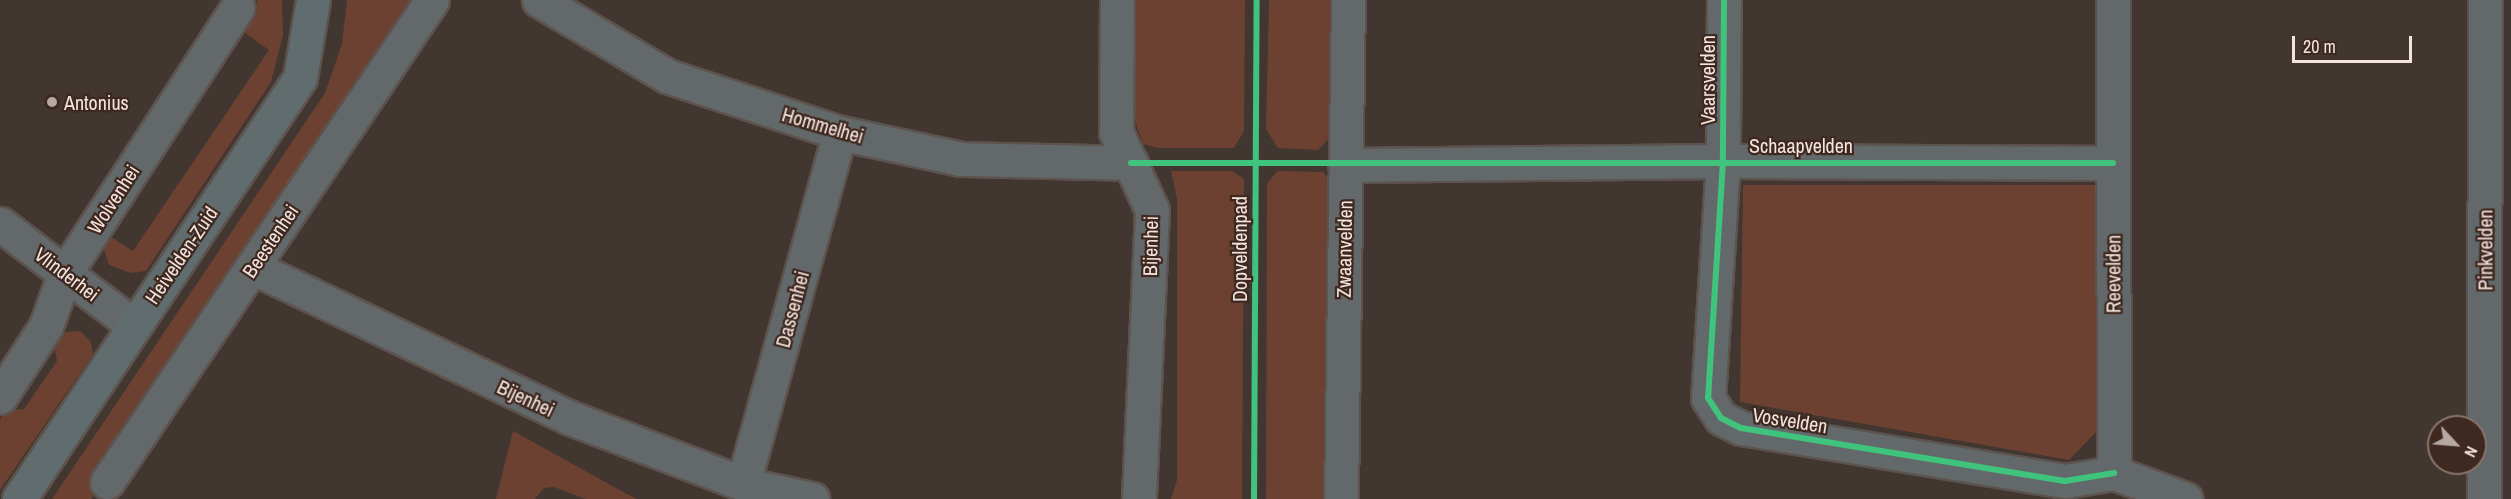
<!DOCTYPE html>
<html>
<head>
<meta charset="utf-8">
<style>
	body { margin:0 }
	#map { position:relative; width:2511px; height:499px; overflow:hidden; background:#423630; font-family:"Archivo Narrow",sans-serif }
	div>[style] { position:absolute }
	[style*='--x'] { left:calc(var(--x)*1px); top:calc(var(--y)*1px); width:calc(var(--w)*1px); rotate:calc(var(--a)*1deg) }
	.green>* { inset:0; background:#6c4131 }
	.roads { filter:drop-shadow(2px 0 #5d534e) drop-shadow(-2px 0 #5d534e) drop-shadow(0 2px #5d534e) drop-shadow(0 -2px #5d534e) }
	.street>* { height:33px; margin:-16.5px; padding:0 16.5px; transform-origin:16.5px; border-radius:16.5px; background:#63696b }
	.secondary>* { height:33px; margin:-16.5px; padding:0 16.5px; transform-origin:16.5px; border-radius:16.5px; background:#616c6f }
	.cycleway>* { height:6px; margin:-3px; padding:0 3px; transform-origin:3px; border-radius:3px; background:#40c37c }
	.dots>* { width:16px; height:16px; translate:-50% -50%; box-sizing:border-box; border:3px solid #3e281f; border-radius:50% }
	span { translate:-50% -50%; white-space:nowrap; text-align:center; line-height:1.15; -webkit-text-stroke:4.5px #3e281f; paint-order:stroke }
	.street-label { font-size:20px; color:#f4e4df }
	.poi-label { font-size:20px; color:#f4e4df }
	.left { translate:0 -50%; text-align:left }
	.north { position:absolute; left:2427px; top:415px; width:60px; height:60px; box-sizing:border-box; background:#3e281f; border:2px solid #87736c; border-radius:50%; rotate:116deg; font-size:16px; font-weight:700; line-height:24px; text-align:center; color:#f4e4df }
	.north::after { content:''; display:block; margin:auto; width:21px; height:27px; background:#b6a7a2; clip-path:polygon(50% 0,100% 100%,50% 72%,0 100%) }
	.scale { position:absolute; left:2292px; top:36px; width:120px; height:27px; box-sizing:border-box; border:3px solid #f4e4df; border-top:0; padding-left:8px; font-size:18px; line-height:21px; white-space:nowrap; color:#f4e4df; -webkit-text-stroke:4px #3e281f; paint-order:stroke }
</style>
</head>
<body>
<div id="map">
	<div class="green">
		<i style="clip-path:polygon(257px 0,282px 0,283px 35px,271px 82px,146px 271px,131px 273px,109px 265px,103px 247px,108px 235px,133px 251px,269px 50px,245px 33px,257px 12px)"></i>
		<i style="clip-path:polygon(347px 0,414px 0,98px 473px,92px 499px,52px 499px,325px 93px,342px 44px)"></i>
		<i style="clip-path:polygon(1135px 0,1245px 0,1244px 131px,1234px 148px,1158px 148px,1143px 144px,1135px 120px)"></i>
		<i style="clip-path:polygon(1269px 0,1334px 0,1334px 133px,1318px 150px,1278px 148px,1266px 129px)"></i>
		<i style="clip-path:polygon(1171px 171px,1232px 171px,1244px 179px,1242px 499px,1171px 499px,1177px 480px,1177px 198px)"></i>
		<i style="clip-path:polygon(1277px 171px,1323px 172px,1333px 186px,1333px 499px,1266px 499px,1267px 184px)"></i>
		<i style="clip-path:polygon(1743px 185px,2097px 185px,2099px 429px,2069px 460px,1740px 402px)"></i>
		<i style="clip-path:polygon(80px 331px,91px 342px,93px 354px,0 490px,0 420px,5px 411px,24px 409px,57px 361px,53px 341px,66px 332px)"></i>
		<i style="clip-path:polygon(513px 431px,636px 499px,585px 499px,554px 487px,544px 488px,535px 499px,496px 499px)"></i>
	</div>
	<div class="roads">
		<div class="street">
			<i style="--x:539;--y:0;--w:149;--a:30.7"></i>
			<i style="--x:667;--y:76;--w:182;--a:18.2"></i>
			<i style="--x:840;--y:133;--w:124;--a:12.1"></i>
			<i style="--x:961;--y:159;--w:170;--a:1.3"></i>
			<i style="--x:1117;--y:0;--w:132;--a:90.4"></i>
			<i style="--x:1116;--y:132;--w:86;--a:65.2"></i>
			<i style="--x:1152;--y:210;--w:289;--a:92.6"></i>
			<i style="--x:1724;--y:0;--w:161;--a:90.4"></i>
			<i style="--x:1723;--y:161;--w:237;--a:93.6"></i>
			<i style="--x:1708;--y:398;--w:24;--a:57"></i>
			<i style="--x:1721;--y:418;--w:22;--a:27"></i>
			<i style="--x:1741;--y:428;--w:328;--a:9.3"></i>
			<i style="--x:2065;--y:481;--w:50;--a:-9.3"></i>
			<i style="--x:2113;--y:0;--w:473;--a:89.9"></i>
			<i style="--x:2114;--y:473;--w:76;--a:20.1"></i>
			<i style="--x:1345;--y:165;--w:378;--a:-0.6"></i>
			<i style="--x:1723;--y:161;--w:390;--a:0.3"></i>
			<i style="--x:0;--y:224;--w:167;--a:37.2"></i>
			<i style="--x:252;--y:267;--w:350;--a:25.4"></i>
			<i style="--x:568;--y:417;--w:187;--a:20.9"></i>
			<i style="--x:743;--y:484;--w:71;--a:12.3"></i>
			<i style="--x:0;--y:397;--w:85;--a:-57.1"></i>
			<i style="--x:46;--y:326;--w:56;--a:-70.3"></i>
			<i style="--x:65;--y:273;--w:317;--a:-57"></i>
			<i style="--x:107;--y:482;--w:581;--a:-56.01"></i>
			<i style="--x:743;--y:484;--w:364;--a:-74.6"></i>
			<i style="--x:1341;--y:499;--w:499;--a:-89.2"></i>
			<i style="--x:2484;--y:499;--w:499;--a:-89.9"></i>
		</div>
		<div class="secondary">
			<i style="--x:19;--y:499;--w:506;--a:-56.28"></i>
			<i style="--x:300;--y:78;--w:79;--a:-80.5"></i>
		</div>
	</div>
	<div class="cycleway">
		<i style="--x:1724;--y:0;--w:161;--a:90.4"></i>
		<i style="--x:1723;--y:161;--w:237;--a:93.6"></i>
		<i style="--x:1708;--y:398;--w:24;--a:57"></i>
		<i style="--x:1721;--y:418;--w:22;--a:27"></i>
		<i style="--x:1741;--y:428;--w:328;--a:9.3"></i>
		<i style="--x:2065;--y:481;--w:50;--a:-9.3"></i>
		<i style="--x:1131;--y:163;--w:982;--a:0"></i>
		<i style="--x:1254;--y:499;--w:499;--a:-89.7"></i>
	</div>
	<div class="dots">
		<i style="left:52px;top:102px;background:#b6a7a2"></i>
	</div>
	<div class="street-label">
		<span style="left:1707px;top:80px;rotate:-90deg">Vaarsvelden</span>
		<span style="left:823px;top:125px;rotate:16deg">Hommelhei</span>
		<span style="left:1801px;top:145px">Schaapvelden</span>
		<span style="left:113px;top:199px;rotate:-57deg">Wolvenhei</span>
		<span style="left:270px;top:241px;rotate:-56deg">Beestenhei</span>
		<span style="left:1150px;top:246px;rotate:-89deg">Bijenhei</span>
		<span style="left:1239px;top:249px;rotate:-90deg">Dopveldenpad</span>
		<span style="left:1344px;top:249px;rotate:-89deg">Zwaanvelden</span>
		<span style="left:2485px;top:250px;rotate:-90deg">Pinkvelden</span>
		<span style="left:181px;top:255px;rotate:-56deg">Heivelden-Zuid</span>
		<span style="left:67px;top:274px;rotate:37deg">Vlinderhei</span>
		<span style="left:2113px;top:274px;rotate:-90deg">Reevelden</span>
		<span style="left:792px;top:309px;rotate:-75deg">Dassenhei</span>
		<span style="left:526px;top:398px;rotate:25deg">Bijenhei</span>
		<span style="left:1790px;top:420px;rotate:9deg">Vosvelden</span>
	</div>
	<div class="poi-label">
		<span class="left" style="left:64px;top:102px">Antonius</span>
	</div>
	<div class="north">N</div>
	<div class="scale">20 m</div>
</div>
</body>
</html>
